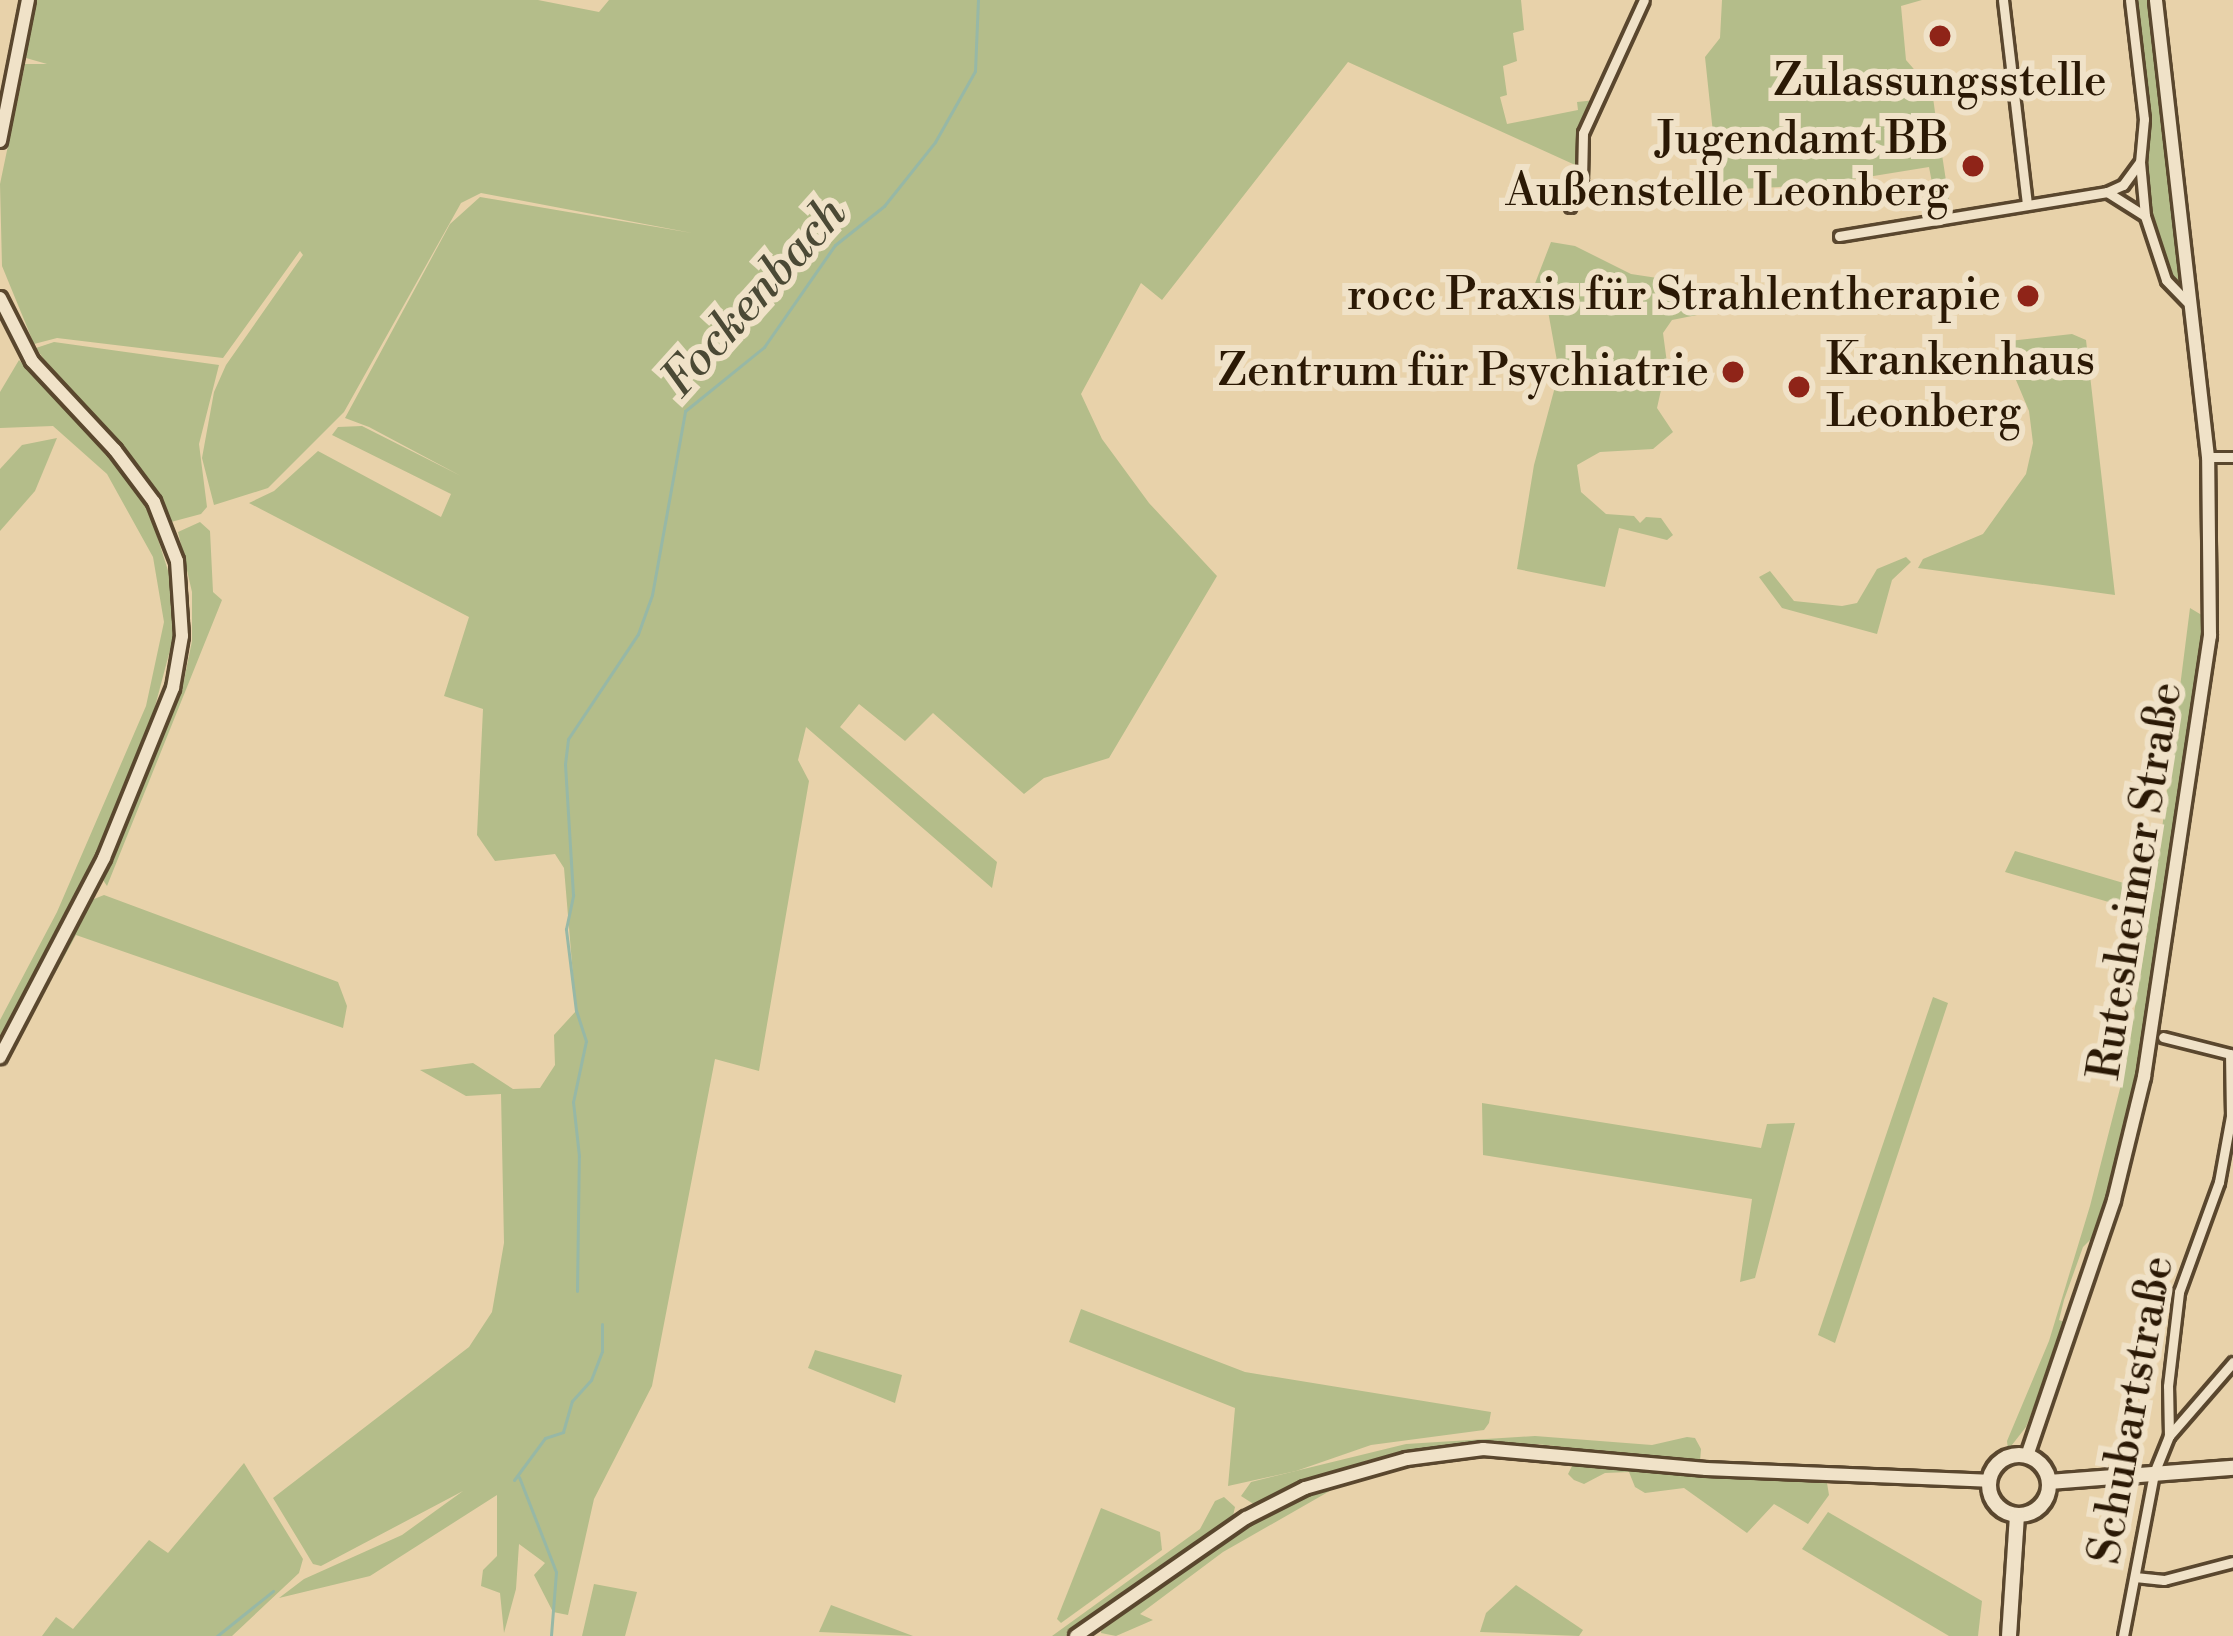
<!DOCTYPE html>
<html>
<head>
<meta charset="utf-8">
<style>
	body { margin:0 }
	#map { position:relative; width:2233px; height:1636px; overflow:hidden; background:#e8d2aa; font-family:"Libre Bodoni",serif }
	div>[style] { position:absolute }
	[style*='--x'] { left:calc(var(--x)*1px); top:calc(var(--y)*1px); width:calc(var(--w)*1px); rotate:calc(var(--a)*1deg) }
	.green>* { inset:0; background:#b4bd8a }
	.stream>* { height:3px; margin:-1.5px; padding:0 1.5px; transform-origin:1.5px; border-radius:1.5px; background:#97b8a6 }
	.roads { filter:drop-shadow(3px 0 #5a472e) drop-shadow(-3px 0 #5a472e) drop-shadow(0 3px #5a472e) drop-shadow(0 -3px #5a472e) }
	.minor>* { height:9px; margin:-4.5px; padding:0 4.5px; transform-origin:4.5px; border-radius:4.5px; background:#f0e2c8 }
	.tertiary>* { height:12px; margin:-6px; padding:0 6px; transform-origin:6px; border-radius:6px; background:#f0e2c8 }
	.secondary>* { height:14px; margin:-7px; padding:0 7px; transform-origin:7px; border-radius:7px; background:#f0e2c8 }
	.secondary>.ring { margin:-7px; padding:0; box-sizing:content-box; background:none; border:14px solid #f0e2c8; border-radius:50% }
	.dots>* { width:33px; height:33px; translate:-50% -50%; box-sizing:border-box; border:6px solid #f0e2c8; border-radius:50% }
	span { translate:-50% -50%; white-space:nowrap; text-align:center; line-height:1.15; -webkit-text-stroke:12px #f0e2c8; paint-order:stroke }
	.poi-label { font-size:45px; color:#2b1905 }
	.right { translate:-100% -50%; text-align:right }
	.left { translate:0 -50%; text-align:left }
	.street-label { font-size:45px; color:#2b1905 }
	.water-label { font-size:48px; color:#4b4935; font-style:italic }
</style>
</head>
<body>
<div id="map">
	<div class="green">
		<i style="clip-path:polygon(35px 0,538px 0,599px 12px,609px 0,1521px 0,1524px 30px,1513px 33px,1517px 61px,1503px 66px,1507px 95px,1500px 97px,1507px 124px,1578px 110px,1577px 102px,1596px 100px,1583px 133px,1584px 169px,1348px 62px,1162px 300px,1141px 283px,1081px 394px,1102px 439px,1149px 503px,1217px 576px,1109px 758px,1044px 778px,1024px 794px,933px 713px,905px 741px,859px 704px,840px 727px,997px 862px,992px 888px,806px 727px,798px 760px,809px 781px,759px 1071px,715px 1059px,652px 1386px,594px 1499px,568px 1615px,553px 1612px,534px 1575px,545px 1563px,519px 1544px,516px 1589px,504px 1633px,500px 1593px,481px 1586px,483px 1570px,497px 1556px,497px 1495px,370px 1576px,279px 1598px,304px 1579px,402px 1535px,463px 1491px,321px 1566px,313px 1564px,273px 1498px,469px 1347px,492px 1312px,504px 1243px,501px 1094px,466px 1096px,420px 1070px,473px 1063px,513px 1089px,540px 1088px,555px 1065px,554px 1035px,576px 1011px,564px 868px,555px 854px,495px 861px,477px 835px,483px 709px,444px 696px,469px 617px,249px 503px,274px 491px,318px 451px,441px 517px,451px 494px,332px 435px,338px 427px,362px 426px,461px 476px,369px 427px,345px 418px,450px 224px,480px 197px,692px 233px,481px 193px,461px 203px,344px 412px,268px 488px,214px 505px,202px 458px,214px 392px,226px 365px,303px 255px,300px 251px,223px 358px,57px 338px,34px 344px,2px 266px,0 184px,25px 64px,47px 64px,26px 58px)"></i>
		<i style="clip-path:polygon(1722px 0,1922px 0,1901px 6px,1906px 60px,1932px 90px,1937px 127px,1920px 130px,1912px 153px,1941px 148px,1950px 207px,1937px 209px,1929px 167px,1818px 185px,1719px 190px,1705px 57px,1720px 38px)"></i>
		<i style="clip-path:polygon(2130px 0,2156px 0,2187px 302px,2166px 280px,2145px 216px,2140px 162px,2144px 119px)"></i>
		<i style="clip-path:polygon(1551px 242px,1575px 246px,1631px 274px,1697px 284px,1702px 307px,1697px 315px,1672px 320px,1663px 333px,1667px 363px,1657px 408px,1673px 432px,1653px 449px,1600px 452px,1577px 465px,1581px 492px,1606px 514px,1634px 516px,1640px 523px,1646px 517px,1661px 518px,1673px 535px,1667px 540px,1619px 528px,1605px 587px,1517px 569px,1534px 465px,1559px 372px,1548px 311px,1529px 299px)"></i>
		<i style="clip-path:polygon(2072px 334px,2086px 340px,2115px 595px,1918px 568px,1923px 559px,1983px 534px,2026px 474px,2033px 443px,2029px 411px,2000px 342px)"></i>
		<i style="clip-path:polygon(54px 342px,219px 365px,199px 444px,207px 507px,201px 514px,171px 522px,142px 470px,59px 381px,36px 348px)"></i>
		<i style="clip-path:polygon(19px 360px,104px 450px,149px 511px,171px 580px,174px 635px,144px 748px,98px 852px,0 1044px,0 1020px,57px 912px,146px 706px,164px 622px,153px 557px,107px 474px,53px 426px,0 428px,0 392px)"></i>
		<i style="clip-path:polygon(57px 438px,35px 491px,0 531px,0 469px,22px 445px)"></i>
		<i style="clip-path:polygon(200px 522px,210px 531px,213px 592px,222px 600px,107px 886px,103px 880px,184px 680px,192px 641px,192px 592px,178px 532px)"></i>
		<i style="clip-path:polygon(1906px 557px,1911px 562px,1892px 580px,1877px 634px,1782px 608px,1759px 577px,1770px 571px,1794px 601px,1842px 606px,1857px 603px,1877px 569px)"></i>
		<i style="clip-path:polygon(2190px 608px,2205px 617px,2198px 686px,2129px 1118px,2095px 1235px,2083px 1247px,2064px 1300px,2059px 1320px,2067px 1323px,2026px 1427px,2008px 1450px,2007px 1441px,2049px 1341px,2090px 1206px,2125px 1069px,2150px 914px,2005px 872px,2015px 851px,2154px 892px)"></i>
		<i style="clip-path:polygon(104px 895px,338px 982px,347px 1006px,343px 1028px,76px 935px,54px 975px,89px 901px)"></i>
		<i style="clip-path:polygon(1933px 997px,1948px 1003px,1835px 1343px,1818px 1335px)"></i>
		<i style="clip-path:polygon(1482px 1103px,1761px 1148px,1767px 1124px,1795px 1123px,1755px 1278px,1740px 1282px,1752px 1199px,1483px 1155px)"></i>
		<i style="clip-path:polygon(1081px 1309px,1245px 1372px,1491px 1412px,1489px 1423px,1484px 1430px,1371px 1445px,1296px 1471px,1228px 1486px,1235px 1408px,1069px 1342px)"></i>
		<i style="clip-path:polygon(815px 1350px,902px 1375px,895px 1403px,808px 1368px)"></i>
		<i style="clip-path:polygon(1535px 1436px,1652px 1445px,1687px 1437px,1695px 1438px,1701px 1449px,1700px 1462px,1536px 1444px,1471px 1444px,1368px 1460px,1255px 1505px,1241px 1496px,1251px 1482px,1406px 1444px)"></i>
		<i style="clip-path:polygon(1575px 1460px,1704px 1476px,1827px 1483px,1829px 1495px,1808px 1524px,1774px 1504px,1747px 1533px,1684px 1488px,1645px 1493px,1635px 1487px,1629px 1472px,1605px 1473px,1584px 1484px,1574px 1480px,1568px 1474px)"></i>
		<i style="clip-path:polygon(244px 1463px,303px 1559px,299px 1573px,232px 1636px,42px 1636px,56px 1617px,73px 1629px,149px 1540px,168px 1553px)"></i>
		<i style="clip-path:polygon(1330px 1486px,1335px 1488px,1223px 1552px,1140px 1614px,1153px 1620px,1116px 1636px,1101px 1633px,1102px 1625px,1146px 1592px,1255px 1519px)"></i>
		<i style="clip-path:polygon(1224px 1497px,1235px 1507px,1233px 1516px,1066px 1636px,1052px 1636px,1200px 1529px,1215px 1501px)"></i>
		<i style="clip-path:polygon(1101px 1508px,1160px 1532px,1162px 1550px,1061px 1623px,1057px 1619px)"></i>
		<i style="clip-path:polygon(1828px 1512px,1982px 1601px,1978px 1636px,1949px 1636px,1802px 1549px)"></i>
		<i style="clip-path:polygon(594px 1584px,637px 1592px,625px 1636px,582px 1636px)"></i>
		<i style="clip-path:polygon(1516px 1585px,1583px 1630px,1579px 1636px,1480px 1632px,1486px 1613px)"></i>
		<i style="clip-path:polygon(831px 1605px,913px 1636px,819px 1632px)"></i>
	</div>
	<div class="stream">
		<i style="--x:577;--y:1291;--w:135;--a:-89.2"></i>
		<i style="--x:579;--y:1156;--w:54;--a:-96.3"></i>
		<i style="--x:573;--y:1102;--w:62;--a:-78"></i>
		<i style="--x:586;--y:1041;--w:32;--a:-108"></i>
		<i style="--x:576;--y:1011;--w:83;--a:-97"></i>
		<i style="--x:566;--y:929;--w:35;--a:-78"></i>
		<i style="--x:573;--y:895;--w:131;--a:-93.5"></i>
		<i style="--x:565;--y:764;--w:25;--a:-83"></i>
		<i style="--x:568;--y:739;--w:126;--a:-56.3"></i>
		<i style="--x:638;--y:634;--w:41;--a:-70.3"></i>
		<i style="--x:652;--y:595;--w:187;--a:-79.8"></i>
		<i style="--x:685;--y:411;--w:102;--a:-39"></i>
		<i style="--x:764;--y:347;--w:124;--a:-55.2"></i>
		<i style="--x:835;--y:245;--w:63;--a:-38.5"></i>
		<i style="--x:884;--y:206;--w:82;--a:-51.4"></i>
		<i style="--x:935;--y:142;--w:81;--a:-60.6"></i>
		<i style="--x:975;--y:71;--w:71;--a:-87.6"></i>
		<i style="--x:519;--y:1477;--w:102;--a:68.7"></i>
		<i style="--x:556;--y:1572;--w:64;--a:94.5"></i>
		<i style="--x:514;--y:1480;--w:52;--a:-53.6"></i>
		<i style="--x:545;--y:1438;--w:19;--a:-18"></i>
		<i style="--x:563;--y:1432;--w:32;--a:-74"></i>
		<i style="--x:572;--y:1401;--w:28;--a:-48"></i>
		<i style="--x:591;--y:1380;--w:31;--a:-69"></i>
		<i style="--x:602;--y:1351;--w:27;--a:-90"></i>
		<i style="--x:217;--y:1636;--w:72;--a:-38.8"></i>
	</div>
	<div class="roads">
		<div class="minor">
			<i style="--x:2003;--y:0;--w:206;--a:83.3"></i>
			<i style="--x:2130;--y:0;--w:120;--a:83.3"></i>
			<i style="--x:2144;--y:119;--w:43;--a:95.3"></i>
			<i style="--x:2140;--y:162;--w:54;--a:84.7"></i>
			<i style="--x:2145;--y:216;--w:67;--a:71.8"></i>
			<i style="--x:2166;--y:280;--w:30;--a:46"></i>
			<i style="--x:2107;--y:192;--w:45;--a:32.3"></i>
			<i style="--x:1570;--y:207;--w:29;--a:-65"></i>
			<i style="--x:1582;--y:181;--w:48;--a:-88.8"></i>
			<i style="--x:1583;--y:133;--w:146;--a:-65.4"></i>
			<i style="--x:1839;--y:236;--w:272;--a:-9.3"></i>
			<i style="--x:2107;--y:192;--w:17;--a:-24"></i>
			<i style="--x:2123;--y:185;--w:29;--a:-54"></i>
			<i style="--x:2208;--y:457;--w:25;--a:0"></i>
			<i style="--x:2169;--y:1436;--w:98;--a:-49.1"></i>
			<i style="--x:2135;--y:1577;--w:29;--a:6"></i>
			<i style="--x:2164;--y:1580;--w:71;--a:-14.6"></i>
			<i style="--x:2123;--y:1636;--w:166;--a:-79.2"></i>
			<i style="--x:2154;--y:1473;--w:40;--a:-68"></i>
			<i style="--x:2169;--y:1436;--w:50;--a:-91.1"></i>
			<i style="--x:2168;--y:1386;--w:95;--a:-83.3"></i>
			<i style="--x:2179;--y:1292;--w:117;--a:-70"></i>
			<i style="--x:2219;--y:1182;--w:67;--a:-79.7"></i>
			<i style="--x:2231;--y:1116;--w:62;--a:-90.9"></i>
			<i style="--x:2230;--y:1054;--w:69;--a:-165.8"></i>
		</div>
		<div class="tertiary">
			<i style="--x:0;--y:141;--w:144;--a:-78.8"></i>
			<i style="--x:0;--y:298;--w:71;--a:63.1"></i>
			<i style="--x:32;--y:361;--w:122;--a:47"></i>
			<i style="--x:115;--y:450;--w:65;--a:53.1"></i>
			<i style="--x:154;--y:502;--w:63;--a:68.7"></i>
			<i style="--x:177;--y:561;--w:75;--a:86.2"></i>
			<i style="--x:182;--y:636;--w:53;--a:99.8"></i>
			<i style="--x:173;--y:688;--w:183;--a:112.1"></i>
			<i style="--x:104;--y:858;--w:225;--a:117.6"></i>
			<i style="--x:2027;--y:1456;--w:270;--a:-71.2"></i>
			<i style="--x:2114;--y:1200;--w:127;--a:-76.3"></i>
			<i style="--x:2144;--y:1077;--w:446;--a:-81.5"></i>
			<i style="--x:2210;--y:636;--w:179;--a:-90.6"></i>
			<i style="--x:2208;--y:457;--w:460;--a:-96.5"></i>
			<i style="--x:1076;--y:1636;--w:207;--a:-34.8"></i>
			<i style="--x:1246;--y:1518;--w:66;--a:-27"></i>
			<i style="--x:1305;--y:1488;--w:106;--a:-15.9"></i>
			<i style="--x:1407;--y:1459;--w:77;--a:-7.5"></i>
			<i style="--x:1483;--y:1449;--w:224;--a:5.1"></i>
			<i style="--x:1706;--y:1469;--w:283;--a:2.4"></i>
		</div>
		<div class="secondary">
			<i class="ring" style="left:1989px;top:1455px;width:46px;height:46px"></i>
			<i style="--x:2049;--y:1482;--w:185;--a:-4.4"></i>
			<i style="--x:2009;--y:1636;--w:121;--a:-86.2"></i>
		</div>
	</div>
	<div class="dots">
		<i style="left:1940px;top:36px;background:#8f2418"></i>
		<i style="left:1973px;top:166px;background:#8f2418"></i>
		<i style="left:2028px;top:296px;background:#8f2418"></i>
		<i style="left:1733px;top:372px;background:#8f2418"></i>
		<i style="left:1799px;top:387px;background:#8f2418"></i>
	</div>
	<div class="poi-label">
		<span style="left:1940px;top:82px">Zulassungsstelle</span>
		<span class="right" style="left:1949px;top:166px">Jugendamt BB<br>Außenstelle Leonberg</span>
		<span class="right" style="left:2001px;top:296px">rocc Praxis für Strahlentherapie</span>
		<span class="left" style="left:1826px;top:387px">Krankenhaus<br>Leonberg</span>
		<span class="right" style="left:1709px;top:372px">Zentrum für Psychiatrie</span>
	</div>
	<div class="street-label">
		<span style="left:2136px;top:881px;rotate:-81deg">Rutesheimer Straße</span>
		<span style="left:2132px;top:1410px;rotate:-80deg">Schubartstraße</span>
	</div>
	<div class="water-label">
		<span style="left:755px;top:298px;rotate:-48deg">Fockenbach</span>
	</div>
</div>
</body>
</html>
